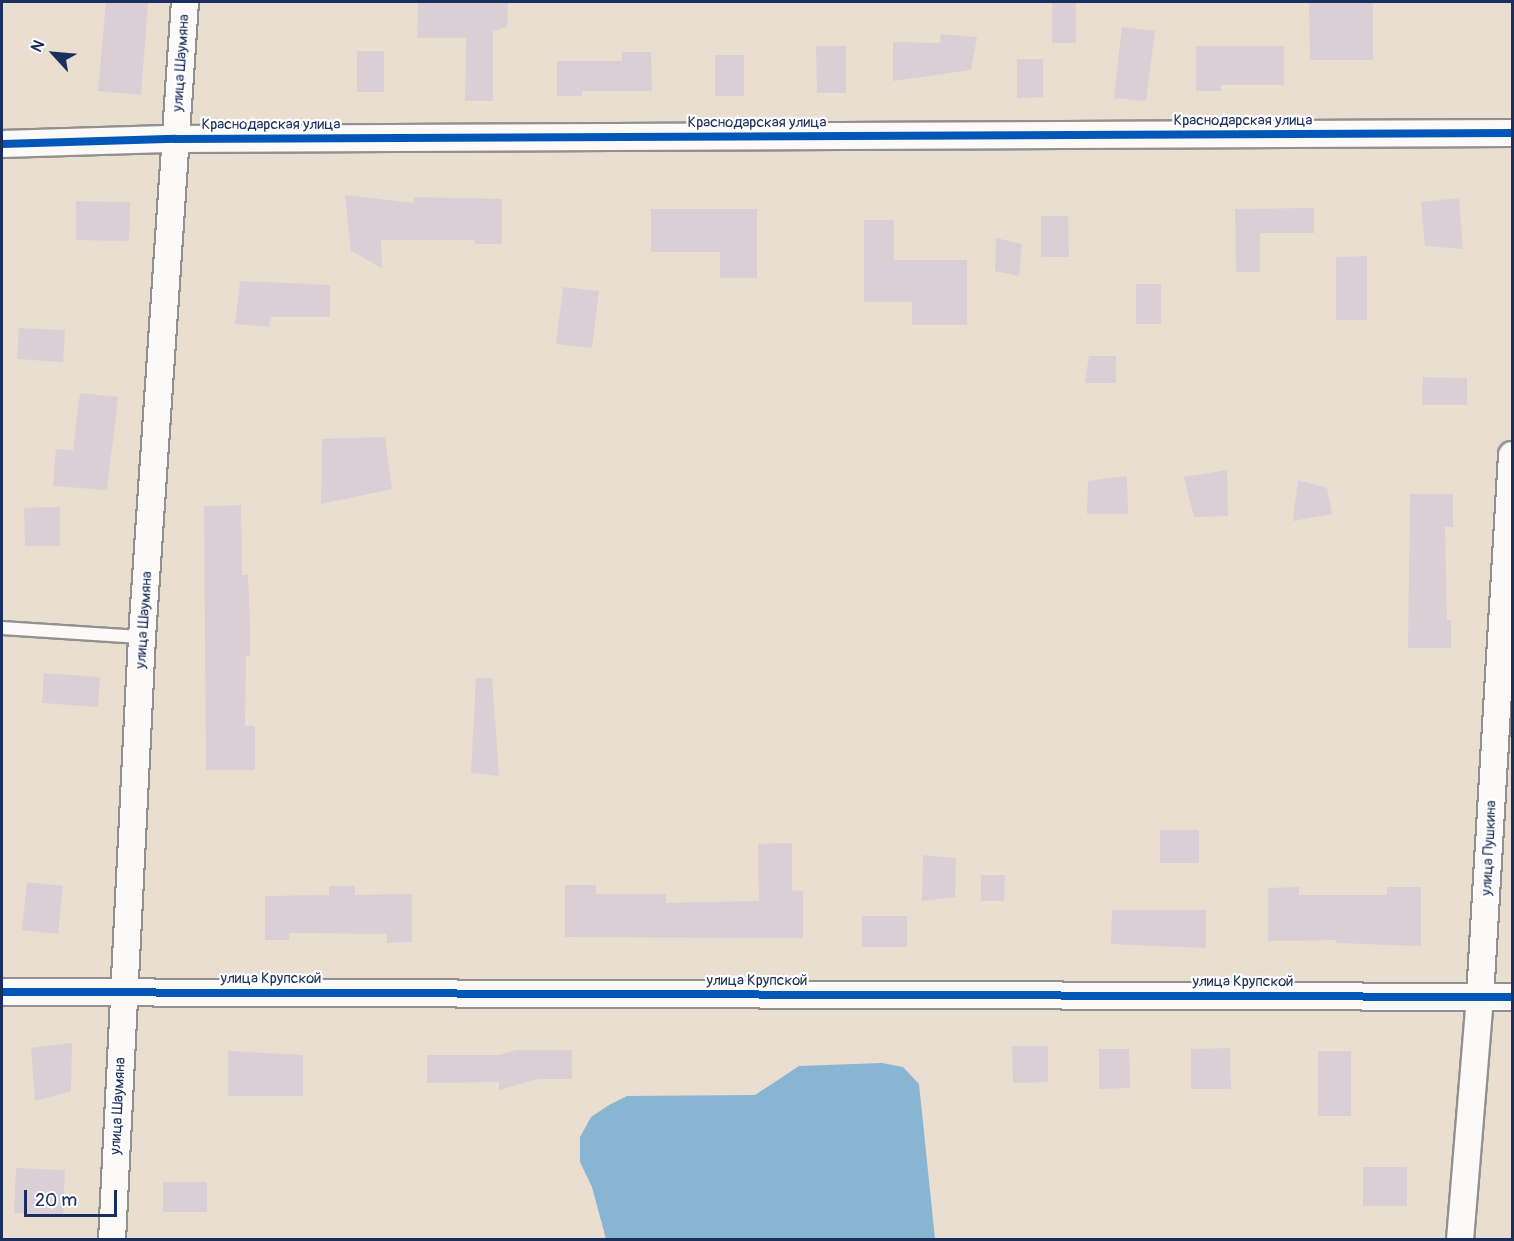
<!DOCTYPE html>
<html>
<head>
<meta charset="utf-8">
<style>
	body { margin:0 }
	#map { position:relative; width:1514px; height:1241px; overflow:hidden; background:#e9decf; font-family:Pangolin,sans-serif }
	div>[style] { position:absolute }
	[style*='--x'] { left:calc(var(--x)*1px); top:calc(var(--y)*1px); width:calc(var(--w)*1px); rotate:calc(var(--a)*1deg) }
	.water>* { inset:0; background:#87b5d2 }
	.building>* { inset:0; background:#dbcfd6 }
	.roads { filter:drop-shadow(2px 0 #939090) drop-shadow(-2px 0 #939090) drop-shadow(0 2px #939090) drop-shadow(0 -2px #939090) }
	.lane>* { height:12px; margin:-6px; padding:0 6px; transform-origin:6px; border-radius:6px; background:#fcfaf8 }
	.street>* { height:26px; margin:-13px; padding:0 13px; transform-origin:13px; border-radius:13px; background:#fcfaf8 }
	.cycleway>* { height:8px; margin:-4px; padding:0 4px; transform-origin:4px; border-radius:4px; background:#0057b8 }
	span { translate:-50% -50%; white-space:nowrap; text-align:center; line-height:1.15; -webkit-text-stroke:4.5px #fff; paint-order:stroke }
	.street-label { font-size:15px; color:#1b2f5e }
	.frame { position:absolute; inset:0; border:3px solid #1b2f5e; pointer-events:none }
	.north { position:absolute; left:24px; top:24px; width:60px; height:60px; -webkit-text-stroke:4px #fff; paint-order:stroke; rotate:296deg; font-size:16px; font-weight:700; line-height:24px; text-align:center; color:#1b2f5e }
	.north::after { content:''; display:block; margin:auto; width:21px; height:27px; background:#1b2f5e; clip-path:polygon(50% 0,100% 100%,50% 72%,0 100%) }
	.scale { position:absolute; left:24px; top:1190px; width:93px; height:27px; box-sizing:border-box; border:3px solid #1b2f5e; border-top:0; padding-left:8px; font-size:18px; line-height:21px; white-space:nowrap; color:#1b2f5e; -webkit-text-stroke:4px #fff; paint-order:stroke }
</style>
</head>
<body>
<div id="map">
	<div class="water">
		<i style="clip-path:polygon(882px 1063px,903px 1067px,919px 1084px,935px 1239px,606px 1239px,592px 1187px,580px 1162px,580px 1137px,591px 1117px,609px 1105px,627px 1096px,755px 1095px,799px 1066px)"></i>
	</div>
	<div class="building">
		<i style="clip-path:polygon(106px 2px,148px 2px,141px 95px,98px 91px)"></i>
		<i style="clip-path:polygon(418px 2px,508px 2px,507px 27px,493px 31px,493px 101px,465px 101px,466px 38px,417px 38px)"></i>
		<i style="clip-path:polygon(1052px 2px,1076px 2px,1076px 43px,1052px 43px)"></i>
		<i style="clip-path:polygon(1309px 2px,1373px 2px,1373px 60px,1310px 60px)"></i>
		<i style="clip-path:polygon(1122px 27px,1155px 31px,1146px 101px,1114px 98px)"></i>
		<i style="clip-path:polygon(941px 34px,977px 37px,971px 70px,893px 81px,893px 42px,940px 43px)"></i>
		<i style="clip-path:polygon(816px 46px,846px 46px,846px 93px,817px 93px)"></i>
		<i style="clip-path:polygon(1196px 46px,1284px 46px,1284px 85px,1221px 85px,1221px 91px,1196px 91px)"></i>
		<i style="clip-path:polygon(357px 51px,384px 51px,384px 92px,357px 92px)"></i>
		<i style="clip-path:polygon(622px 52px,651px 52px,652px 91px,582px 91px,582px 96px,557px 96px,557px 61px,622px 61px)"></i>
		<i style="clip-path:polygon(715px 55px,744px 55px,744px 96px,715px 96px)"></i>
		<i style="clip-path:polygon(1017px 59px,1043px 59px,1043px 97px,1017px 98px)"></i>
		<i style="clip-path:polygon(345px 195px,414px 203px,414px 197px,502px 199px,502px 244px,475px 244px,475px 240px,381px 240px,382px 268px,351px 251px)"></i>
		<i style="clip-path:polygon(1459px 198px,1463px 249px,1425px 246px,1421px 202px)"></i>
		<i style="clip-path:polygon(76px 201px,130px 202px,129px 241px,76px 240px)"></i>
		<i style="clip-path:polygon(1314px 208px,1314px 233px,1260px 233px,1260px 272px,1236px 272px,1235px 209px)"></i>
		<i style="clip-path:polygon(651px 209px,757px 209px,757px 278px,720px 278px,720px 252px,651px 252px)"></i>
		<i style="clip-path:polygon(1041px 216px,1068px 216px,1069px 257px,1041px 257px)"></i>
		<i style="clip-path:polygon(864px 220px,894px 220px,894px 260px,967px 260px,967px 325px,912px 325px,912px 302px,864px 302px)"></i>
		<i style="clip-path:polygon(996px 238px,1022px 244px,1019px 276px,995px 271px)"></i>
		<i style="clip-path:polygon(1367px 256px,1367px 320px,1336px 320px,1336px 257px)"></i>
		<i style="clip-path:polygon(240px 281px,330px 285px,330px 317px,271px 317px,269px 327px,235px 324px)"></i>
		<i style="clip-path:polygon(1136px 284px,1161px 284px,1161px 324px,1136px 324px)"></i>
		<i style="clip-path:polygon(563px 287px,599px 291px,592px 348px,556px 344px)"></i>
		<i style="clip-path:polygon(19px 328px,65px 330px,63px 362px,17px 359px)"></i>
		<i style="clip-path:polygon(1089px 356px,1116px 356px,1116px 383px,1085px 383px)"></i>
		<i style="clip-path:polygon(1423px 377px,1467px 378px,1467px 405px,1422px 405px)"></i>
		<i style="clip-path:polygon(80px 393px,118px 397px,107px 490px,53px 486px,56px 449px,73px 450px)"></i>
		<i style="clip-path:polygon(385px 437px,392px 489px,321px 504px,322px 439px)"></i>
		<i style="clip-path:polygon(1227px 470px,1228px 516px,1194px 517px,1184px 477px)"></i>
		<i style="clip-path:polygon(1127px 476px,1128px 514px,1087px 514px,1088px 481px)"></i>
		<i style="clip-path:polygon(1298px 480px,1327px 488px,1332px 514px,1293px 521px)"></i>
		<i style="clip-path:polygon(1410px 494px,1453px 494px,1453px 527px,1445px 527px,1447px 620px,1451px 620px,1451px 648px,1408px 648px)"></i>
		<i style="clip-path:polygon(241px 505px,242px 575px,248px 575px,250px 630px,250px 656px,246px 656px,245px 726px,255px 726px,255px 770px,206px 770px,204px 506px)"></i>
		<i style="clip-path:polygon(60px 507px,60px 546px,25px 546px,24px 508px)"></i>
		<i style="clip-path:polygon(44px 673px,100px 677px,98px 707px,42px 703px)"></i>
		<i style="clip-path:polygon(476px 678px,492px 678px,499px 776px,471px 773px)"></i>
		<i style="clip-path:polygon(1160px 830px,1199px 830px,1199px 863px,1160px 863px)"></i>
		<i style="clip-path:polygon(792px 843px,792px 890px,803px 891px,803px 938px,565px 937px,565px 885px,596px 885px,596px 894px,666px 894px,666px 903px,759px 901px,758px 844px)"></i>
		<i style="clip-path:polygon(923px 855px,956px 858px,955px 897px,922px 901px)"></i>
		<i style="clip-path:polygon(981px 875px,1005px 875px,1004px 901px,981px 901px)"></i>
		<i style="clip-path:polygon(27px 882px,63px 886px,58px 934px,22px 930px)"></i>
		<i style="clip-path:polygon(329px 886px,355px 886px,355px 895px,412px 894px,412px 942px,387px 943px,387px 934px,289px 933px,289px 940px,265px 940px,265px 896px,329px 895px)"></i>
		<i style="clip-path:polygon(1299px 887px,1299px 895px,1387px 895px,1387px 887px,1421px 887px,1421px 946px,1336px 943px,1336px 940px,1268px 941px,1268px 888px)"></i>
		<i style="clip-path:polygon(1112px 910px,1206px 910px,1206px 948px,1111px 944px)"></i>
		<i style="clip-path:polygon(862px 916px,907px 916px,907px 947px,862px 947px)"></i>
		<i style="clip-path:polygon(72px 1043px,71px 1091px,35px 1101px,31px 1048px)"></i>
		<i style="clip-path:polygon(1012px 1046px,1048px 1046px,1048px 1082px,1013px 1083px)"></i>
		<i style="clip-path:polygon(1230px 1048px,1231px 1089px,1191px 1089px,1191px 1049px)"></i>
		<i style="clip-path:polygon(1099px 1049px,1129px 1049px,1130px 1088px,1099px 1089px)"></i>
		<i style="clip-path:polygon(516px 1050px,572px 1050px,572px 1079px,538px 1079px,499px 1090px,499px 1082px,427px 1083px,427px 1055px,500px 1055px)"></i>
		<i style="clip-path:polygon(228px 1051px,303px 1055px,303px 1096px,228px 1096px)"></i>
		<i style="clip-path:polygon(1318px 1051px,1351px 1051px,1351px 1116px,1318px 1116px)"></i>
		<i style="clip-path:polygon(1363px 1167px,1407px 1167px,1407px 1206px,1363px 1206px)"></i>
		<i style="clip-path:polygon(16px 1168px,65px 1170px,63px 1215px,14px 1213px)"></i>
		<i style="clip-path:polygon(163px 1182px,207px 1182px,207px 1212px,163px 1212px)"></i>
	</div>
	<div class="roads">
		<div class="lane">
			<i style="--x:2;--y:628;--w:140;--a:3.7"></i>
		</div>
		<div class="street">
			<i style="--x:2;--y:144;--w:173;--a:-1.7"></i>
			<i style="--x:175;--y:139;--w:1337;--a:-0.26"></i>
			<i style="--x:2;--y:992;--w:1510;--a:0.19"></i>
			<i style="--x:112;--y:1240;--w:604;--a:-87.15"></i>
			<i style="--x:142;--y:637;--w:636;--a:-86.13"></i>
			<i style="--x:1460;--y:1240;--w:244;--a:-85.3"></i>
			<i style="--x:1480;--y:997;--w:543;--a:-86.62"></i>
		</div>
	</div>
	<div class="cycleway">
		<i style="--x:2;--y:144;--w:173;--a:-1.7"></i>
		<i style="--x:175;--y:139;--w:1337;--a:-0.26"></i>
		<i style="--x:2;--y:992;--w:1510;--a:0.19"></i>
	</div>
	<div class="street-label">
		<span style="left:181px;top:63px;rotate:-86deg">улица Шаумяна</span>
		<span style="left:1243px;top:121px">Краснодарская улица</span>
		<span style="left:757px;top:123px">Краснодарская улица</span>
		<span style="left:271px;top:125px">Краснодарская улица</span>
		<span style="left:144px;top:620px;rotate:-86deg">улица Шаумяна</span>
		<span style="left:1489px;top:848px;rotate:-87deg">улица Пушкина</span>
		<span style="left:271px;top:979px">улица Крупской</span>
		<span style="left:757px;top:981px">улица Крупской</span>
		<span style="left:1243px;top:982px">улица Крупской</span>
		<span style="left:118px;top:1106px;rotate:-87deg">улица Шаумяна</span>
	</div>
	<div class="frame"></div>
	<div class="north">N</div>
	<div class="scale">20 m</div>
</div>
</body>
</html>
